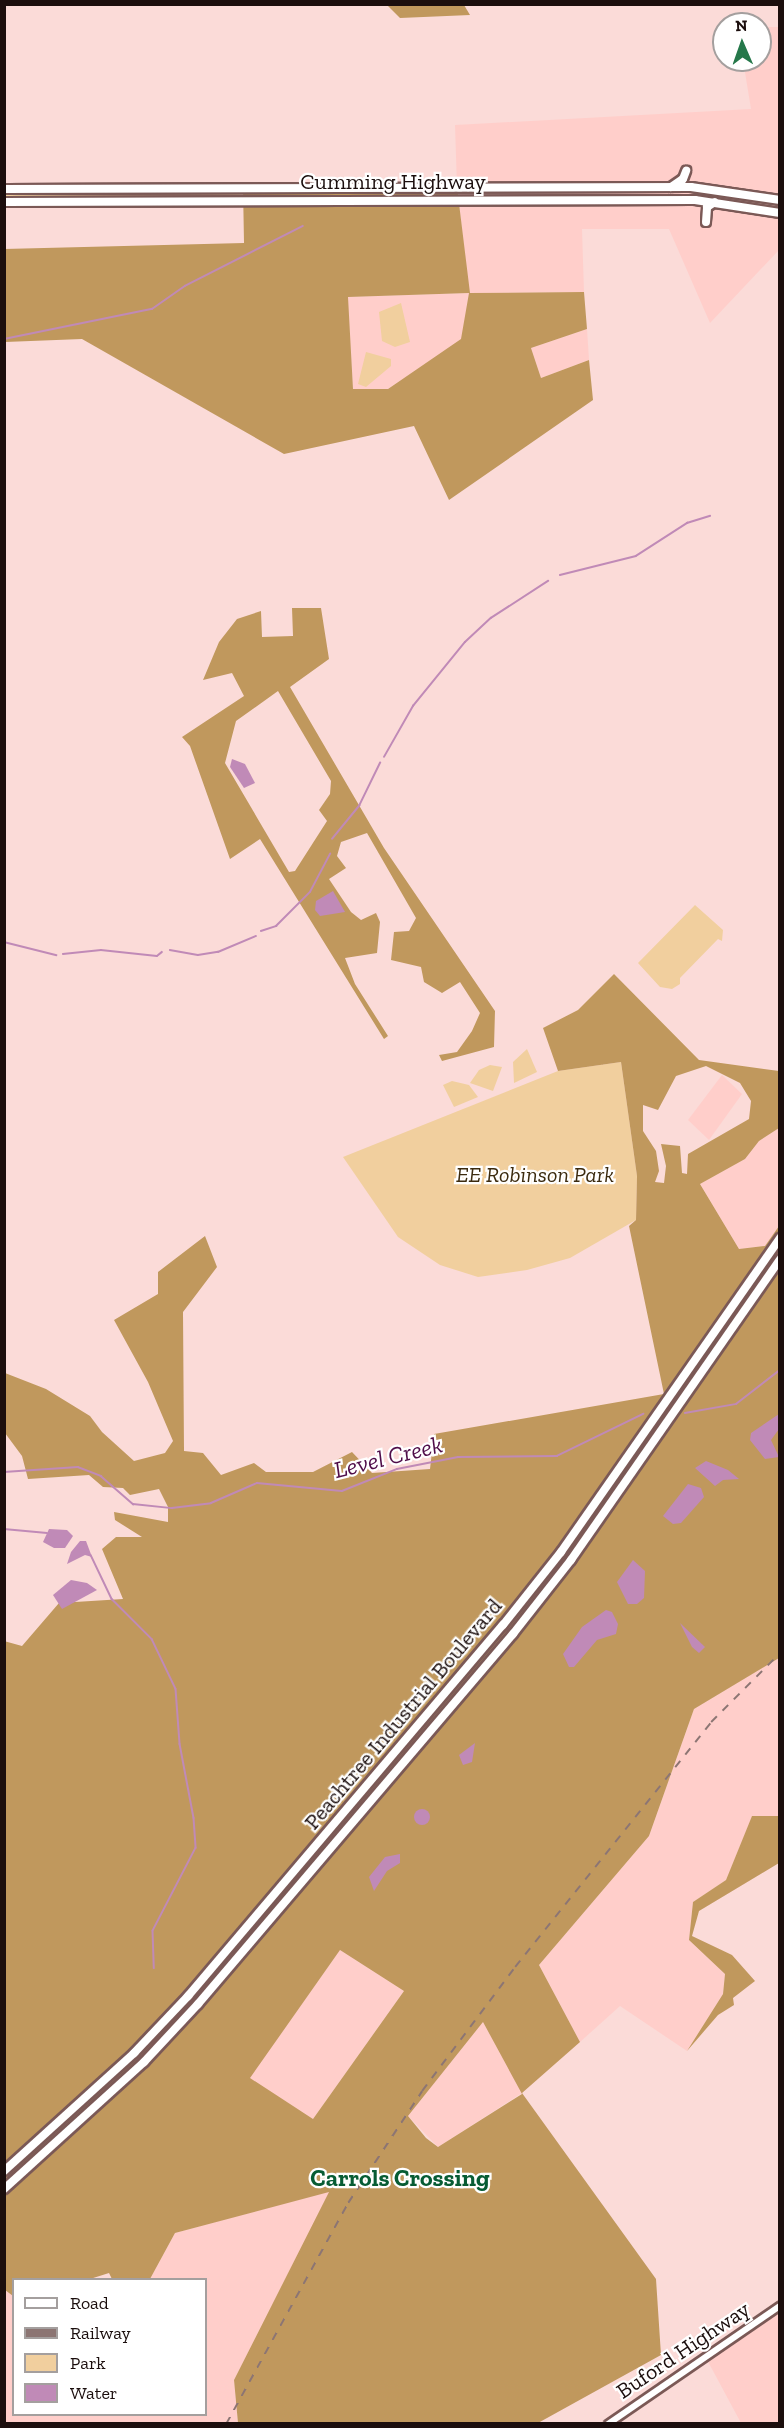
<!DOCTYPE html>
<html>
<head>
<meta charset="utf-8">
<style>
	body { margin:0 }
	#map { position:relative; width:784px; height:2428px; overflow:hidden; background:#fbdbd8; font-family:"Zilla Slab",serif }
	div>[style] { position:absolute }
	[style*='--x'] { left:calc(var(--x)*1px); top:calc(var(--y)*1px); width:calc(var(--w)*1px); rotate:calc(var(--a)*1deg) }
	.built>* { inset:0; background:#ffceca }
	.green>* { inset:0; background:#f1cf9e }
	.forest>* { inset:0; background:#c0985d }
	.water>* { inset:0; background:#c08ab7 }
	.round { border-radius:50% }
	.stream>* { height:1.5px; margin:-0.75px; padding:0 0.75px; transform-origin:0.75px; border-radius:0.75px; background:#c08ab7 }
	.roads { filter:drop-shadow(2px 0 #7b5956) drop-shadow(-2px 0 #7b5956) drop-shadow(0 2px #7b5956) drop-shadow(0 -2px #7b5956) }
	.major>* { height:6px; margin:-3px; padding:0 3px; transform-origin:3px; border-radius:3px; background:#fff }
	.highway>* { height:8px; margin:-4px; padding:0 4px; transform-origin:4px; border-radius:4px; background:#fff }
	.rail>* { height:1.5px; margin-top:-0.75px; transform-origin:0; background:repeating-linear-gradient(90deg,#8c7573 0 8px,transparent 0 16px) }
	span { translate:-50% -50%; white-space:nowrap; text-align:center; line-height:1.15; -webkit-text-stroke:4.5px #fff; paint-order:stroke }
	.street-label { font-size:22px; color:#1b0e0d }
	.park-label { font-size:22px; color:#3c2b0f; font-style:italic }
	.water-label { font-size:24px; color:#4f0d49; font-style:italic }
	.neighbourhood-label { font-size:24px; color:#075c34; font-weight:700 }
	.frame { position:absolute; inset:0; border:6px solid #1b0e0d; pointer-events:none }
	.legend { position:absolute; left:12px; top:2278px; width:195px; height:138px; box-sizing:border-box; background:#fff; border:2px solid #a49f9e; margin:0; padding:8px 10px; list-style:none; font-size:18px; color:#1b0e0d }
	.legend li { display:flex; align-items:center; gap:12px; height:30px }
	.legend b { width:30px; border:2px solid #a49f9e }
	.north { position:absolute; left:712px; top:12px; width:60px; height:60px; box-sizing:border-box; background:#fff; border:2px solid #a49f9e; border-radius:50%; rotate:358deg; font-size:16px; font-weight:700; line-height:24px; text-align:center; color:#1b0e0d }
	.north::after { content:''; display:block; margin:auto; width:21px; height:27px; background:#25784a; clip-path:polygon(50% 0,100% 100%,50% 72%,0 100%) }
</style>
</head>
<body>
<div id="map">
	<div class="built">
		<i style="clip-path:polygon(760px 27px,779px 27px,779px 250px,710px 323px,669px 229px,582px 229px,584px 292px,470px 293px,462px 339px,388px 389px,353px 390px,347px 297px,469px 293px,457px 187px,455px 125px,751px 109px,743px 60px,760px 60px)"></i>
		<i style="clip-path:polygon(587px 329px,589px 360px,541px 378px,531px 348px)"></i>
		<i style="clip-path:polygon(722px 1075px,742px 1094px,709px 1140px,688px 1120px)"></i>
		<i style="clip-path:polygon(779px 1128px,779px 1226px,765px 1246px,739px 1249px,700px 1184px,745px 1159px,759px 1141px)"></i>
		<i style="clip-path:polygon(779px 1658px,779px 1816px,752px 1817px,726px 1880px,693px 1902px,689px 1940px,725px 1974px,723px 1994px,687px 2051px,620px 2006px,580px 2042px,539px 1965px,649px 1836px,694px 1709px)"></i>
		<i style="clip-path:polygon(340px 1950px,404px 1991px,313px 2119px,249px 2078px)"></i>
		<i style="clip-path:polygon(483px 2022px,522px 2093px,438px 2147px,408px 2116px)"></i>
		<i style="clip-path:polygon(330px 2191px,234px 2380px,238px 2423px,5px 2423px,4px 2290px,13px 2296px,14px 2414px,206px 2414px,206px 2280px,150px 2279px,175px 2233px)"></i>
		<i style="clip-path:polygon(779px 2303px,779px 2423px,741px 2423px,705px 2356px)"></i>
	</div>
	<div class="green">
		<i style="clip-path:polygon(47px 192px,281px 192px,174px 199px,5px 199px,4px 194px)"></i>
		<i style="clip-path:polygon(401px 303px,410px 342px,395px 347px,382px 341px,379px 312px)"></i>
		<i style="clip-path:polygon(366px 352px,391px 359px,391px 366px,366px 387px,358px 384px)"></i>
		<i style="clip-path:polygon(695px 905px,723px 930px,722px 941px,718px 939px,680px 978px,680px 984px,672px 989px,660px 987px,638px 963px)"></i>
		<i style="clip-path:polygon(527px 1049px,537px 1072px,514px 1083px,513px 1062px)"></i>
		<i style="clip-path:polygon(621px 1062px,637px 1176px,636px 1220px,570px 1258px,527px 1270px,478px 1277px,440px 1265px,398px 1237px,343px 1157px,558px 1071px)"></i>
		<i style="clip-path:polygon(490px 1065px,502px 1067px,493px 1091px,470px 1083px,479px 1070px)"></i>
		<i style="clip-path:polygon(452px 1081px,469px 1085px,478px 1097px,454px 1107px,443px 1085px)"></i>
	</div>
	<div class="forest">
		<i style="clip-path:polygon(387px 5px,464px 5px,470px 15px,400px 18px)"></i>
		<i style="clip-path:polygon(evenodd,243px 187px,457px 187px,470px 293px,584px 292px,587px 329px,531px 348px,541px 378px,589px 360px,593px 400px,449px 500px,414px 426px,284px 454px,82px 339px,5px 342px,4px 249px,244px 243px,243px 187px,469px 293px,461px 339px,388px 389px,353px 389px,348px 297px,469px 293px)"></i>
		<i style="clip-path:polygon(evenodd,292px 608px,321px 608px,329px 659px,290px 687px,384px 848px,495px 1011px,494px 1047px,442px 1061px,439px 1055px,457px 1052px,472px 1031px,480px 1013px,460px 982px,442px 993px,424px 982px,421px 967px,391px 960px,394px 932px,409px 931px,416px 918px,367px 833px,341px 842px,337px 856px,346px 868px,329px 879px,351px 912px,361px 920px,376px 913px,380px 922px,377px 953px,345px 958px,355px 984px,388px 1036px,384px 1039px,260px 839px,230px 859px,190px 746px,182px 737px,244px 696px,232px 673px,203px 680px,219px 642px,237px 619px,261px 611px,262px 637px,293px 636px,292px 608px,278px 691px,331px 781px,330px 794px,319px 810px,327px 821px,295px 871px,289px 872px,225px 763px,236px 721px,278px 691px)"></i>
		<i style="clip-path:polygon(evenodd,614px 974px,699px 1060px,779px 1071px,779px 1128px,759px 1141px,745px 1159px,700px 1184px,739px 1249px,765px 1246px,779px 1226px,779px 1658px,694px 1709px,649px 1836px,539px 1965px,580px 2042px,522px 2093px,656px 2279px,661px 2355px,538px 2423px,238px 2423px,234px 2380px,329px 2192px,175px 2233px,150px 2279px,112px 2279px,109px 2273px,90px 2279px,14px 2280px,13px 2296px,5px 2290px,4px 1641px,22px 1646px,59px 1603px,123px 1599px,102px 1549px,116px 1537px,142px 1537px,115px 1520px,114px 1512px,168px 1522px,168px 1507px,159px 1489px,130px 1495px,123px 1488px,103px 1487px,89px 1475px,28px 1479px,22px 1456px,5px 1433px,5px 1373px,46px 1389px,90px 1416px,102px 1432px,134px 1461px,165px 1453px,173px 1441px,148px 1382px,114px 1320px,158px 1294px,158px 1272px,205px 1236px,217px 1267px,183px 1312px,184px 1451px,203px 1453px,221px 1475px,254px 1463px,266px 1472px,313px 1472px,352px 1452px,372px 1473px,430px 1469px,434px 1434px,664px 1394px,629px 1226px,636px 1220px,637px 1176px,621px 1062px,558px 1071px,543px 1028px,578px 1010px,614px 974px,706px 1066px,740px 1083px,751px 1101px,749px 1119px,688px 1154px,687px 1174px,682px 1173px,680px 1146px,661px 1144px,666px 1166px,664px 1183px,655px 1182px,659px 1171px,656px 1151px,643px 1131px,643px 1105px,658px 1110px,676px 1076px,706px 1066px,614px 974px,340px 1950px,404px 1991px,313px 2119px,250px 2078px,340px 1950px,614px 974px,483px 2022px,522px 2094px,438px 2147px,426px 2138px,408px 2116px,483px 2022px)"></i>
		<i style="clip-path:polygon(752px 1816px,779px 1816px,779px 1863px,699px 1911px,692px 1936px,732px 1955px,755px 1981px,733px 1998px,734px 2005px,718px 2015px,687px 2051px,723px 1994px,725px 1974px,689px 1940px,693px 1902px,726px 1880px)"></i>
	</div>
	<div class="water">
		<i style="clip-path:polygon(232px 759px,245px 764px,255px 783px,244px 788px,230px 767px)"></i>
		<i style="clip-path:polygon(333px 891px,345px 912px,320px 916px,315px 910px,316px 901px)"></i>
		<i style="clip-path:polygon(779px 1414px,779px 1429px,771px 1440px,779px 1457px,765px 1459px,750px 1440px,751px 1433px)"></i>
		<i style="clip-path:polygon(706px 1461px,728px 1470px,739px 1479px,723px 1480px,715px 1486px,695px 1468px)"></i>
		<i style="clip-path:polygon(688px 1484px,701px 1488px,704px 1497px,681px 1523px,673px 1524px,663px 1516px)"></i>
		<i style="clip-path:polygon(49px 1529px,67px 1530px,73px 1536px,65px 1548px,54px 1548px,43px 1542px)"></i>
		<i style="clip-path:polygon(80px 1541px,86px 1541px,92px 1557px,85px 1555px,67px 1564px,71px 1552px)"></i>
		<i style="clip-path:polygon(633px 1560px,645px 1571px,644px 1598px,637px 1604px,628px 1604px,617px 1582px)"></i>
		<i style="clip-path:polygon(71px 1580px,87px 1583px,97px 1590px,62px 1609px,53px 1595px)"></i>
		<i style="clip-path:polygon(606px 1610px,612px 1612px,618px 1624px,616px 1634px,597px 1640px,574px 1667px,569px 1667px,563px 1654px,582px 1627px)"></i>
		<i style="clip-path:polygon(680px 1623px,705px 1647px,699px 1653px,692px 1647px)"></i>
		<i style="clip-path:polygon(475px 1743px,472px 1762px,463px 1765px,459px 1755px)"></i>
		<i class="round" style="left:414px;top:1809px;width:16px;height:16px"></i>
		<i style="clip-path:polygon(400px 1854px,400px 1863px,387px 1871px,374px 1891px,369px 1877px,385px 1857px)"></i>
	</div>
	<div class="stream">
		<i style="--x:4;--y:339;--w:151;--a:-11.5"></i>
		<i style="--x:152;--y:309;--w:40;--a:-34.9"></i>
		<i style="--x:185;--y:286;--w:132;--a:-27"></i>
		<i style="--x:560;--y:575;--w:78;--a:-14"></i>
		<i style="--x:636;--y:556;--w:61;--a:-32.9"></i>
		<i style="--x:687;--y:523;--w:24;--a:-17"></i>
		<i style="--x:384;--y:757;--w:59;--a:-60.4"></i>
		<i style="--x:413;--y:706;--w:82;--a:-50.9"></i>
		<i style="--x:465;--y:642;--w:35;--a:-43"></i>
		<i style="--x:491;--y:618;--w:68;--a:-33"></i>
		<i style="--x:332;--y:839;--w:43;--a:-50.7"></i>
		<i style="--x:359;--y:806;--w:48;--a:-64"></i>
		<i style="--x:261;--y:931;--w:16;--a:-18"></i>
		<i style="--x:276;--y:926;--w:48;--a:-45"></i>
		<i style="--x:310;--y:892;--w:43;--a:-62.2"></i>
		<i style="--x:4;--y:942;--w:54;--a:14"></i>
		<i style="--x:170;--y:950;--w:28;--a:10"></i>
		<i style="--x:198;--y:955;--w:20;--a:-9"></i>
		<i style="--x:218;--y:952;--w:41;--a:-22.8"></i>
		<i style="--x:63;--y:954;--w:38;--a:-6"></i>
		<i style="--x:101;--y:950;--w:56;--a:6.1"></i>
		<i style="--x:157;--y:956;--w:6;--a:-39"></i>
		<i style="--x:685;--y:1413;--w:52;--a:-10"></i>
		<i style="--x:736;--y:1404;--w:56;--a:-37.7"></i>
		<i style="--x:4;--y:1472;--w:74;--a:-3.9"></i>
		<i style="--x:78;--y:1467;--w:25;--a:21"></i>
		<i style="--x:101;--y:1476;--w:43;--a:41.2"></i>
		<i style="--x:133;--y:1504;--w:39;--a:6"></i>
		<i style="--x:172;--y:1508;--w:39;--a:-7"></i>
		<i style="--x:211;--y:1503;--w:50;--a:-23.5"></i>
		<i style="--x:257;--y:1483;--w:85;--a:5.4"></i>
		<i style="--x:342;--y:1491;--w:59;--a:-21.8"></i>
		<i style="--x:397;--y:1469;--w:62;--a:-11.1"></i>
		<i style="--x:458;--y:1457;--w:99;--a:-0.6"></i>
		<i style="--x:557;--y:1456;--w:96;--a:-26"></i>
		<i style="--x:4;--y:1529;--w:43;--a:5.3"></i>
		<i style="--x:91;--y:1555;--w:49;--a:64.5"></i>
		<i style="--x:112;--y:1599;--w:57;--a:45"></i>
		<i style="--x:152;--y:1639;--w:55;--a:64.4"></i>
		<i style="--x:176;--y:1689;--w:55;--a:85.8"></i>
		<i style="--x:180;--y:1744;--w:75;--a:79.3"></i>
		<i style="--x:194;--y:1818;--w:30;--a:86"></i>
		<i style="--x:196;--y:1848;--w:93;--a:117.4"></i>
		<i style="--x:153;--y:1931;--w:37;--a:88"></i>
	</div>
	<div class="roads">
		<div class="major">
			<i style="--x:608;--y:2424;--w:209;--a:-34.5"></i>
		</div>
		<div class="highway">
			<i style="--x:671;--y:187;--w:14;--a:-34"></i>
			<i style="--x:683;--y:179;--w:9;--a:-69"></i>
			<i style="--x:4;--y:189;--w:687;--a:-0.17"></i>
			<i style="--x:691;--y:187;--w:90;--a:8.3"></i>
			<i style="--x:4;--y:202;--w:691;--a:-0.17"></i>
			<i style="--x:695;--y:200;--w:86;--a:8.7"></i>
			<i style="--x:706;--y:222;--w:15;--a:-86"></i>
			<i style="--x:707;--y:207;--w:9;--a:-32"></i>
			<i style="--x:4;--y:2171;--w:176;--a:-42.2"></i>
			<i style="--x:134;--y:2053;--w:79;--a:-46.5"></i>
			<i style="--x:188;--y:1996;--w:487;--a:-49.7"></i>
			<i style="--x:503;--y:1625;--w:93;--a:-51.5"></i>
			<i style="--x:561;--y:1552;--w:383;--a:-55.1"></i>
			<i style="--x:4;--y:2189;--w:189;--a:-42.2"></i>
			<i style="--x:144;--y:2062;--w:79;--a:-47"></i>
			<i style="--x:198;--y:2004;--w:486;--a:-49.6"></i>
			<i style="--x:513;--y:1634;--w:94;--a:-51.9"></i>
			<i style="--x:571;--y:1560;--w:366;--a:-55.2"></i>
		</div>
	</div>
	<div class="rail">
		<i style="--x:226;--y:2424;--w:252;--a:-61.1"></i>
		<i style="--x:348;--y:2203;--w:134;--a:-56.5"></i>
		<i style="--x:422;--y:2091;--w:155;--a:-53.1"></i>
		<i style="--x:515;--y:1967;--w:314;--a:-51.3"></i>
		<i style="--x:711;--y:1722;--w:98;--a:-45"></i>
	</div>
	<div class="street-label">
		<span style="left:393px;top:182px">Cumming Highway</span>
		<span style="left:403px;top:1714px;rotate:-50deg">Peachtree Industrial Boulevard</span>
		<span style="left:683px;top:2350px;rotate:-34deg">Buford Highway</span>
	</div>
	<div class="park-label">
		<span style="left:535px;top:1175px">EE Robinson Park</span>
	</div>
	<div class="water-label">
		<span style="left:388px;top:1457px;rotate:-14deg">Level Creek</span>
	</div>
	<div class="neighbourhood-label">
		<span style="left:400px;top:2178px">Carrols Crossing</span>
	</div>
	<div class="frame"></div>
	<ul class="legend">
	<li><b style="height:8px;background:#fff"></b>Road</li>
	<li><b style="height:8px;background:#8c7573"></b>Railway</li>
	<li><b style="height:16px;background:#f1cf9e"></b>Park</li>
	<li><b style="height:16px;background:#c08ab7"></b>Water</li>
	</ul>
	<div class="north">N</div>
</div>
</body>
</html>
